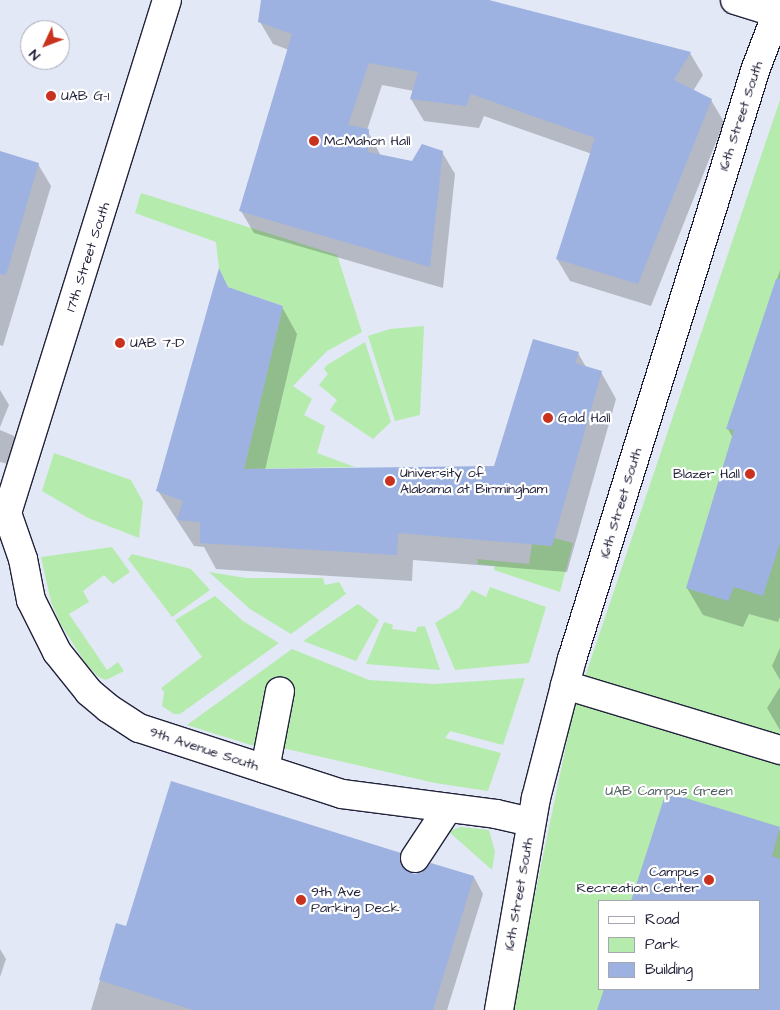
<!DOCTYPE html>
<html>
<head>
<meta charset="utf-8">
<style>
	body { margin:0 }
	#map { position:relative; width:780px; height:1010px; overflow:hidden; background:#e2e8f6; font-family:"Architects Daughter",sans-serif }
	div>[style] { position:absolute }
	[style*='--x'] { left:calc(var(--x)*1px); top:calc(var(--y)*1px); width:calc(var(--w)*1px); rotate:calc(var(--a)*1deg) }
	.green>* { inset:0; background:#b6ebae }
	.shadow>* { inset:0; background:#0003 }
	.building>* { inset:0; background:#9db2e0 }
	.roads { filter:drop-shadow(1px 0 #22223b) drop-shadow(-1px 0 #22223b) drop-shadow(0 1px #22223b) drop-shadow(0 -1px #22223b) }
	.minor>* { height:28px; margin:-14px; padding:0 14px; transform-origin:14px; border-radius:14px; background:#fff }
	.dots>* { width:14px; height:14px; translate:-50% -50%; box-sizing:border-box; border:2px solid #fff; border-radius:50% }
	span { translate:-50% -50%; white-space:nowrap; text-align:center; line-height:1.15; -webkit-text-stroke:4.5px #fff; paint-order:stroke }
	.poi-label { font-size:14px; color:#22223b }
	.left { translate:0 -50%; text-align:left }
	.right { translate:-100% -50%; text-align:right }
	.street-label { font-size:14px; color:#22223b }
	.park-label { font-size:14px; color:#4e5e5e }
	.legend { position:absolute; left:598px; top:900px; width:162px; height:90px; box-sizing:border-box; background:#fff; border:1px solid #a7a7b1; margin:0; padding:6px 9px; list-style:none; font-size:15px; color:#22223b }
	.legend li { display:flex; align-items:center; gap:10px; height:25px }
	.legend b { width:25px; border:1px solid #a7a7b1 }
	.north { position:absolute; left:20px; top:20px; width:50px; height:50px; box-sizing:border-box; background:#fff; border:1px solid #a7a7b1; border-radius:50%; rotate:227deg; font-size:14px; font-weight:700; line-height:20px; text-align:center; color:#22223b }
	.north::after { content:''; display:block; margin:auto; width:18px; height:22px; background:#c8321e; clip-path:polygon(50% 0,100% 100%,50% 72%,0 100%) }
</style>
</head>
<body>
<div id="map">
	<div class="green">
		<i style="clip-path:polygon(evenodd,780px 100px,780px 1010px,511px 1010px,573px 712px,780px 100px,599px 901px,759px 901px,759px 989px,599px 989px,599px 901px)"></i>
		<i style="clip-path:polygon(141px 193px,337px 255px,362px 332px,327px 351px,293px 386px,312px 399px,304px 415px,325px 426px,317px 453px,355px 467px,244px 469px,283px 306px,228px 287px,219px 268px,216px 242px,135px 213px)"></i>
		<i style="clip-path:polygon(424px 326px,420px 415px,395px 421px,368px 336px,390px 329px)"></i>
		<i style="clip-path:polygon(365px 342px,391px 422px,373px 439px,330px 410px,337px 400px,319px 385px,328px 374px,324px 369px,327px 365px)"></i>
		<i style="clip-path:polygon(54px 453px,131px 480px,143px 502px,139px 538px,88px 518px,42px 491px)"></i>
		<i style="clip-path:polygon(554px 538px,573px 543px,560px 592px,494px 570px,495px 566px,478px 564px,477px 559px,529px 564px,532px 544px,551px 546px)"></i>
		<i style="clip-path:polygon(112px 547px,130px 572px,113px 584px,104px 575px,83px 591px,89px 602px,69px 614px,107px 670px,118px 662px,124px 671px,106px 680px,99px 677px,86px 664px,60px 623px,51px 602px,41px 557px)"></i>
		<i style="clip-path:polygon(132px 554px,191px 569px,210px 590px,172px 617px,128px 559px)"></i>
		<i style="clip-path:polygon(209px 572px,246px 578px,323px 578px,325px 585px,339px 582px,346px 594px,291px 634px,250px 609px)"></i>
		<i style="clip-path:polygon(490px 587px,546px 607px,529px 663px,455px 670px,435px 623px,459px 608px,472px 590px,486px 597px)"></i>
		<i style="clip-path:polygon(215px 596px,243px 621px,279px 643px,180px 714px,174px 714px,162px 706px,164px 692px,161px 688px,202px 657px,175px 620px)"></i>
		<i style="clip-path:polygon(358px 604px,379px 620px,356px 661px,303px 641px)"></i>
		<i style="clip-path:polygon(384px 622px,393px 625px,392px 629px,416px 632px,417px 627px,425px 626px,440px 670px,366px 664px)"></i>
		<i style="clip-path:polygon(292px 649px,369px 680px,434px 684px,525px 678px,503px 745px,450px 731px,445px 738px,501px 753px,488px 791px,435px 783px,265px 744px,254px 746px,187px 725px)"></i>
		<i style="clip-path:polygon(461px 827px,489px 830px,495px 852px,492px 870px,448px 831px)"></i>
	</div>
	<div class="shadow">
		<i style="clip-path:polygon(263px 0,484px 0,690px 53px,703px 75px,693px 91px,711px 100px,724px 122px,651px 306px,570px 281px,557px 259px,592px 154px,484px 116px,479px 128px,424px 121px,411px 99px,414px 91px,382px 85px,367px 130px,381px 156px,412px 162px,442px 152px,455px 174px,443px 288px,254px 233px,241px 211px,289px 50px,273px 44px,260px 22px)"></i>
		<i style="clip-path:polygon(0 152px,38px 164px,51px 186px,3px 346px,0 345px)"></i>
		<i style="clip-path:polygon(780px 270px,780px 617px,778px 622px,749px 614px,743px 627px,703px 615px,687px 588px,733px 438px,728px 429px)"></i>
		<i style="clip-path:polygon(219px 271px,229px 289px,282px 307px,297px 334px,265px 470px,495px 467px,578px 353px,586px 367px,601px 372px,616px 399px,567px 572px,413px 560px,412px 581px,216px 569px,204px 547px,194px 546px,158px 491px)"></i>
		<i style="clip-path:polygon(0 390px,9px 405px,0 427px)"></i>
		<i style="clip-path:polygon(0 430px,14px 436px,27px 459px,24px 468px,0 462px)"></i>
		<i style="clip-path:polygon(780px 648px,780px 680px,772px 666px)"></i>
		<i style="clip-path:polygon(780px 687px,780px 730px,767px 708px)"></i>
		<i style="clip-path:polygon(666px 793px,780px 830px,780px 1010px,599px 1010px,605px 989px,759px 989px,759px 901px,633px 901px)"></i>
		<i style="clip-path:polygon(400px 854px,413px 875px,474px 877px,483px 894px,447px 1010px,91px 1010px,117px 924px,127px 927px)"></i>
		<i style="clip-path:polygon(0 949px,6px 959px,0 977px)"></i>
	</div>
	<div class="building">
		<i style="clip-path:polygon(261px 0,489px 0,691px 52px,674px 80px,712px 99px,638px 284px,556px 259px,595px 138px,471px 94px,466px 106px,410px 99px,418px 72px,369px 63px,348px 125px,369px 129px,368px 152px,412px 161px,422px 144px,443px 151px,430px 267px,239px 211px,292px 34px,258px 22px)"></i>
		<i style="clip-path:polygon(0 151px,39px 163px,6px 275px,0 274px)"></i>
		<i style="clip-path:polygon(219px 268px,228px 287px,283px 306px,244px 469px,494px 466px,533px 339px,579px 352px,575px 363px,602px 371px,552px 546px,398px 533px,397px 555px,200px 543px,200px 522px,177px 520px,183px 501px,156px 491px)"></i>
		<i style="clip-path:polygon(776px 279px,780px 279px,780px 543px,763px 596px,734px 587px,728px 601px,686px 588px,734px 430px,726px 429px)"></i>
		<i style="clip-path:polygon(171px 781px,401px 853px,401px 865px,414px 874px,422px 872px,431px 863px,474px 876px,433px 1010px,193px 1010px,99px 980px,116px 923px,126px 926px)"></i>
		<i style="clip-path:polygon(666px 792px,780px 827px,772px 856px,780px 859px,780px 1010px,597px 1010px,604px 989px,759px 989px,759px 901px,631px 901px)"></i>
	</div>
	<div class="roads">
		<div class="minor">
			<i style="--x:735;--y:0;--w:47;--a:17.3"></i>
			<i style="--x:7;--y:513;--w:49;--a:70.8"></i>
			<i style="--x:23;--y:559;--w:42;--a:79"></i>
			<i style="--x:31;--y:600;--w:58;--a:63.4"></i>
			<i style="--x:57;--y:652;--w:51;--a:51.3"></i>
			<i style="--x:89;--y:692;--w:25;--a:40"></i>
			<i style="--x:108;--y:708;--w:37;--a:33"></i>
			<i style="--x:139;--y:728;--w:213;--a:18"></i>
			<i style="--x:342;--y:794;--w:155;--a:7.4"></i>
			<i style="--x:496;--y:814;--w:36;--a:13"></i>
			<i style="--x:7;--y:513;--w:537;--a:-72.68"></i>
			<i style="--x:565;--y:685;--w:225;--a:16.8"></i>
			<i style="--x:265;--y:769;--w:79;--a:-79.1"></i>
			<i style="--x:415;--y:858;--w:60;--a:-56.6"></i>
			<i style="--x:499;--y:1010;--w:215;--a:-80.1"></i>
			<i style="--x:536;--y:798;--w:144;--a:-75.5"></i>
			<i style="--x:572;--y:659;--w:619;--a:-72.71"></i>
			<i style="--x:756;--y:68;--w:67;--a:-69.1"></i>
		</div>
	</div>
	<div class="dots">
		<i style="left:51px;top:96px;background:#c8321e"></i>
		<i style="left:314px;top:141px;background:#c8321e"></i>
		<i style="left:120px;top:343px;background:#c8321e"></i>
		<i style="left:548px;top:418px;background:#c8321e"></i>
		<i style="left:750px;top:474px;background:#c8321e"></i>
		<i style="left:390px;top:481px;background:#c8321e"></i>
		<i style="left:709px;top:880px;background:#c8321e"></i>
		<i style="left:301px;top:900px;background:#c8321e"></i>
	</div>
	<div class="poi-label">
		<span class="left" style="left:61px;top:96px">UAB G-1</span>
		<span class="left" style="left:324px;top:141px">McMahon Hall</span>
		<span class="left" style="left:130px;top:343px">UAB 7-D</span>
		<span class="left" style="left:558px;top:418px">Gold Hall</span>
		<span class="left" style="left:400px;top:481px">University of<br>Alabama at Birmingham</span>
		<span class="right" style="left:740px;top:474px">Blazer Hall</span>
		<span class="right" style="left:699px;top:880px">Campus<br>Recreation Center</span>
		<span class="left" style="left:311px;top:900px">9th Ave<br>Parking Deck</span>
	</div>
	<div class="street-label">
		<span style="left:741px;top:116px;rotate:-72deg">16th Street South</span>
		<span style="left:88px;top:257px;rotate:-72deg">17th Street South</span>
		<span style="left:621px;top:503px;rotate:-73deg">16th Street South</span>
		<span style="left:204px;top:749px;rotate:18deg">9th Avenue South</span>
		<span style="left:519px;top:894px;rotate:-80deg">16th Street South</span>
	</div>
	<div class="park-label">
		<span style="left:669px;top:791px">UAB Campus Green</span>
	</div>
	<ul class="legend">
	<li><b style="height:6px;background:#fff"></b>Road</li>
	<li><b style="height:14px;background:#b6ebae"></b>Park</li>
	<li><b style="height:14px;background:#9db2e0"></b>Building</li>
	</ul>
	<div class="north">N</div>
</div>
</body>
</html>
